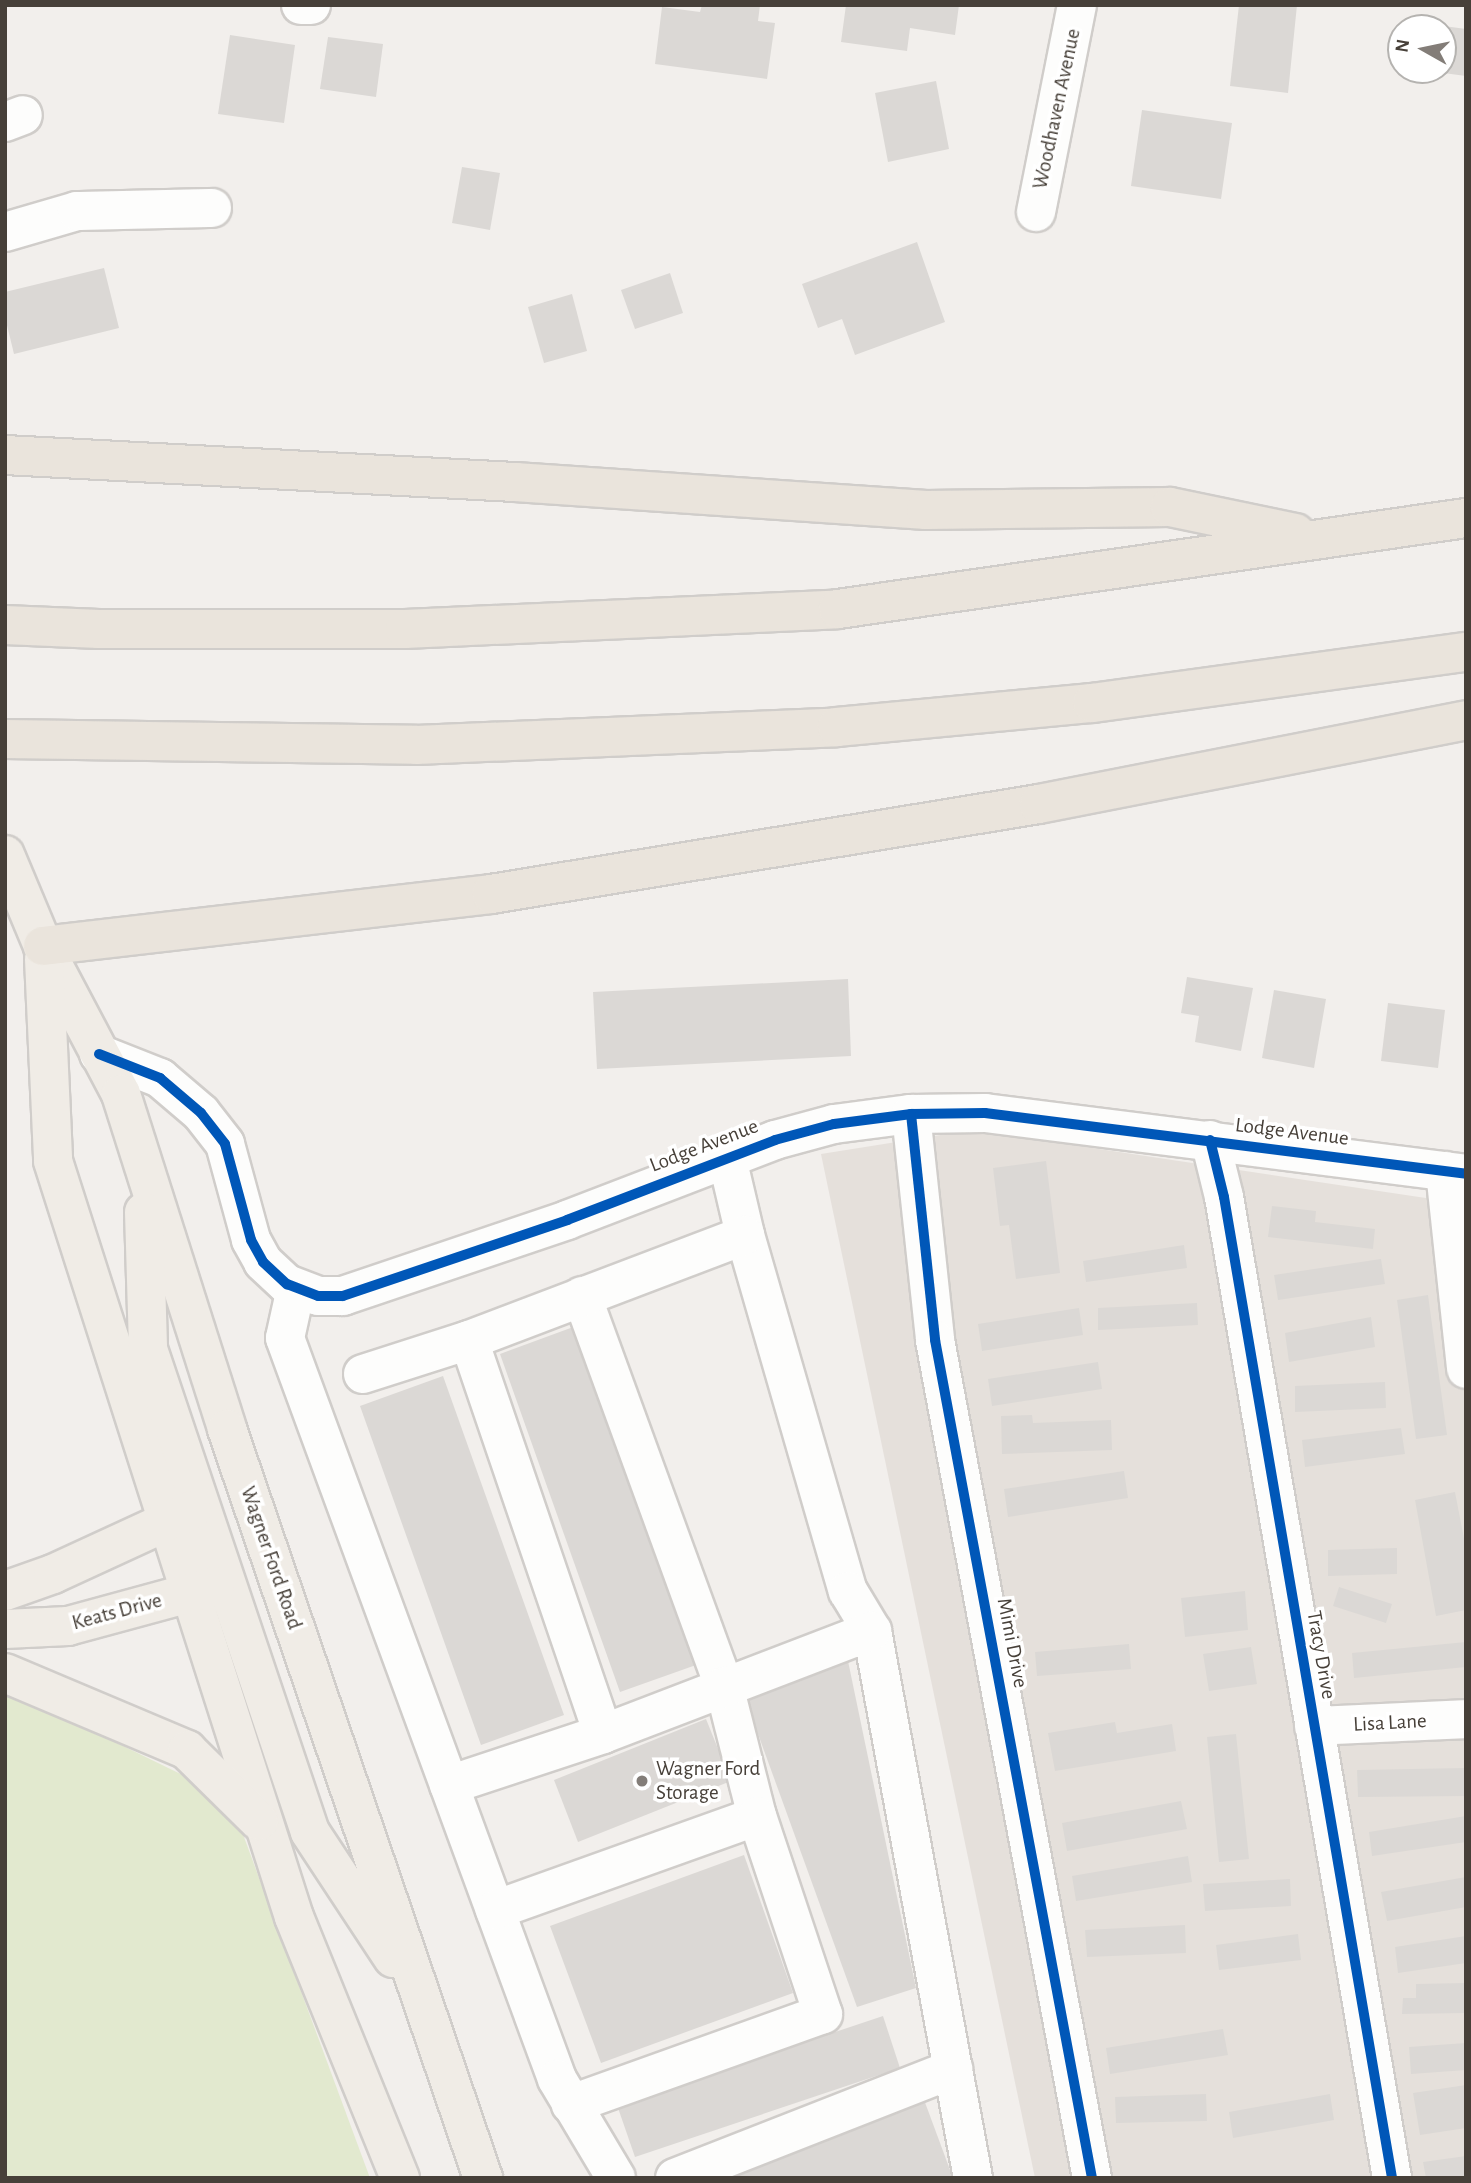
<!DOCTYPE html>
<html>
<head>
<meta charset="utf-8">
<style>
	body { margin:0 }
	#map { position:relative; width:1471px; height:2183px; overflow:hidden; background:#f2efec; font-family:"Alegreya Sans",sans-serif }
	div>[style] { position:absolute }
	[style*='--x'] { left:calc(var(--x)*1px); top:calc(var(--y)*1px); width:calc(var(--w)*1px); rotate:calc(var(--a)*1deg) }
	.residential>* { inset:0; background:#e5e0db }
	.green>* { inset:0; background:#e2e9cf }
	.building>* { inset:0; background:#dbd8d5 }
	.roads { filter:drop-shadow(2px 0 #d0cdca) drop-shadow(-2px 0 #d0cdca) drop-shadow(0 2px #d0cdca) drop-shadow(0 -2px #d0cdca) }
	.minor>* { height:38px; margin:-19px; padding:0 19px; transform-origin:19px; border-radius:19px; background:#fdfdfc }
	.major>* { height:38px; margin:-19px; padding:0 19px; transform-origin:19px; border-radius:19px; background:#f0ece6 }
	.highway>* { height:38px; margin:-19px; padding:0 19px; transform-origin:19px; border-radius:19px; background:#eae4dc }
	.cycleway>* { height:10px; margin:-5px; padding:0 5px; transform-origin:5px; border-radius:5px; background:#0057b8 }
	.dots>* { width:19px; height:19px; translate:-50% -50%; box-sizing:border-box; border:4px solid #fff; border-radius:50% }
	span { translate:-50% -50%; white-space:nowrap; text-align:center; line-height:1.15; -webkit-text-stroke:7px #fff; paint-order:stroke }
	.street-label { font-size:21px; color:#474039 }
	.poi-label { font-size:21px; color:#474039 }
	.left { translate:0 -50%; text-align:left }
	.frame { position:absolute; inset:0; border:7px solid #474039; pointer-events:none }
	.north { position:absolute; left:1387px; top:14px; width:70px; height:70px; box-sizing:border-box; background:#fff; border:2px solid #b5b3b0; border-radius:50%; rotate:279deg; font-size:19px; font-weight:700; line-height:28px; text-align:center; color:#474039 }
	.north::after { content:''; display:block; margin:auto; width:24px; height:32px; background:#837d78; clip-path:polygon(50% 0,100% 100%,50% 72%,0 100%) }
</style>
</head>
<body>
<div id="map">
	<div class="residential">
		<i style="clip-path:polygon(972px 1130px,1466px 1204px,1466px 2178px,1035px 2178px,821px 1154px)"></i>
	</div>
	<div class="green">
		<i style="clip-path:polygon(5px 1696px,41px 1706px,197px 1782px,241px 1829px,370px 2178px,5px 2178px)"></i>
	</div>
	<div class="building">
		<i style="clip-path:polygon(702px 5px,760px 5px,758px 21px,775px 23px,767px 79px,655px 64px,662px 7px,700px 12px)"></i>
		<i style="clip-path:polygon(846px 5px,959px 5px,955px 35px,910px 28px,907px 51px,841px 42px)"></i>
		<i style="clip-path:polygon(1239px 5px,1297px 5px,1288px 93px,1230px 86px)"></i>
		<i style="clip-path:polygon(1414px 22px,1466px 29px,1466px 76px,1436px 72px,1443px 70px,1443px 28px,1413px 28px)"></i>
		<i style="clip-path:polygon(230px 35px,295px 45px,284px 123px,218px 114px)"></i>
		<i style="clip-path:polygon(328px 37px,383px 44px,376px 97px,320px 89px)"></i>
		<i style="clip-path:polygon(936px 81px,949px 149px,888px 162px,875px 93px)"></i>
		<i style="clip-path:polygon(1142px 110px,1232px 123px,1221px 199px,1131px 186px)"></i>
		<i style="clip-path:polygon(462px 167px,500px 173px,490px 230px,452px 223px)"></i>
		<i style="clip-path:polygon(917px 242px,945px 322px,855px 355px,842px 319px,818px 328px,802px 284px)"></i>
		<i style="clip-path:polygon(104px 268px,119px 328px,14px 354px,5px 317px,5px 292px)"></i>
		<i style="clip-path:polygon(670px 273px,683px 313px,635px 329px,621px 290px)"></i>
		<i style="clip-path:polygon(572px 294px,587px 351px,544px 363px,528px 307px)"></i>
		<i style="clip-path:polygon(1187px 977px,1253px 988px,1241px 1051px,1195px 1042px,1199px 1016px,1181px 1013px)"></i>
		<i style="clip-path:polygon(848px 979px,851px 1056px,597px 1069px,593px 992px)"></i>
		<i style="clip-path:polygon(1274px 990px,1326px 999px,1314px 1068px,1262px 1058px)"></i>
		<i style="clip-path:polygon(1388px 1003px,1445px 1010px,1438px 1068px,1381px 1061px)"></i>
		<i style="clip-path:polygon(1046px 1161px,1060px 1273px,1016px 1279px,1009px 1225px,1000px 1226px,993px 1168px)"></i>
		<i style="clip-path:polygon(1272px 1206px,1316px 1211px,1315px 1222px,1375px 1229px,1373px 1249px,1268px 1237px)"></i>
		<i style="clip-path:polygon(1184px 1245px,1187px 1268px,1086px 1282px,1083px 1261px)"></i>
		<i style="clip-path:polygon(1381px 1259px,1385px 1284px,1278px 1300px,1274px 1275px)"></i>
		<i style="clip-path:polygon(1428px 1295px,1447px 1435px,1416px 1439px,1397px 1300px)"></i>
		<i style="clip-path:polygon(1197px 1303px,1198px 1325px,1098px 1330px,1098px 1308px)"></i>
		<i style="clip-path:polygon(1079px 1308px,1083px 1335px,982px 1351px,978px 1324px)"></i>
		<i style="clip-path:polygon(1371px 1317px,1375px 1347px,1289px 1362px,1285px 1333px)"></i>
		<i style="clip-path:polygon(576px 1326px,696px 1665px,620px 1692px,500px 1354px)"></i>
		<i style="clip-path:polygon(1098px 1362px,1102px 1389px,992px 1406px,988px 1379px)"></i>
		<i style="clip-path:polygon(443px 1376px,564px 1715px,481px 1745px,360px 1406px)"></i>
		<i style="clip-path:polygon(1385px 1382px,1386px 1408px,1295px 1412px,1295px 1386px)"></i>
		<i style="clip-path:polygon(1032px 1415px,1033px 1423px,1111px 1420px,1112px 1450px,1002px 1454px,1001px 1416px)"></i>
		<i style="clip-path:polygon(1401px 1428px,1405px 1454px,1305px 1467px,1302px 1440px)"></i>
		<i style="clip-path:polygon(1124px 1471px,1128px 1498px,1008px 1517px,1004px 1489px)"></i>
		<i style="clip-path:polygon(1455px 1492px,1466px 1549px,1466px 1610px,1436px 1616px,1415px 1500px)"></i>
		<i style="clip-path:polygon(1397px 1548px,1397px 1574px,1328px 1576px,1328px 1550px)"></i>
		<i style="clip-path:polygon(1339px 1587px,1392px 1604px,1386px 1623px,1333px 1606px)"></i>
		<i style="clip-path:polygon(1245px 1591px,1248px 1630px,1185px 1637px,1181px 1598px)"></i>
		<i style="clip-path:polygon(1466px 1642px,1466px 1667px,1354px 1678px,1352px 1653px)"></i>
		<i style="clip-path:polygon(1129px 1644px,1131px 1669px,1037px 1676px,1035px 1652px)"></i>
		<i style="clip-path:polygon(1251px 1647px,1257px 1684px,1209px 1691px,1203px 1654px)"></i>
		<i style="clip-path:polygon(848px 1661px,916px 1988px,857px 2007px,745px 1698px)"></i>
		<i style="clip-path:polygon(706px 1719px,731px 1781px,578px 1842px,554px 1780px)"></i>
		<i style="clip-path:polygon(1115px 1722px,1117px 1733px,1172px 1724px,1176px 1751px,1055px 1771px,1048px 1733px)"></i>
		<i style="clip-path:polygon(1236px 1734px,1249px 1859px,1219px 1862px,1207px 1737px)"></i>
		<i style="clip-path:polygon(1466px 1768px,1466px 1796px,1358px 1797px,1357px 1770px)"></i>
		<i style="clip-path:polygon(1181px 1801px,1187px 1829px,1067px 1851px,1062px 1823px)"></i>
		<i style="clip-path:polygon(1466px 1816px,1466px 1842px,1372px 1856px,1369px 1832px)"></i>
		<i style="clip-path:polygon(744px 1855px,793px 1993px,601px 2063px,550px 1926px)"></i>
		<i style="clip-path:polygon(1188px 1856px,1192px 1882px,1076px 1901px,1072px 1876px)"></i>
		<i style="clip-path:polygon(1466px 1877px,1466px 1907px,1387px 1921px,1381px 1892px)"></i>
		<i style="clip-path:polygon(1290px 1879px,1291px 1906px,1205px 1911px,1203px 1884px)"></i>
		<i style="clip-path:polygon(1185px 1925px,1186px 1953px,1087px 1957px,1085px 1930px)"></i>
		<i style="clip-path:polygon(1298px 1934px,1301px 1960px,1219px 1970px,1216px 1945px)"></i>
		<i style="clip-path:polygon(1466px 1936px,1466px 1963px,1398px 1973px,1395px 1947px)"></i>
		<i style="clip-path:polygon(1466px 1983px,1466px 2013px,1402px 2014px,1403px 1998px,1416px 1998px,1416px 1984px)"></i>
		<i style="clip-path:polygon(883px 2016px,900px 2068px,635px 2157px,617px 2105px)"></i>
		<i style="clip-path:polygon(1223px 2029px,1228px 2055px,1110px 2074px,1106px 2048px)"></i>
		<i style="clip-path:polygon(1466px 2043px,1466px 2070px,1411px 2074px,1409px 2047px)"></i>
		<i style="clip-path:polygon(1466px 2085px,1466px 2128px,1420px 2135px,1413px 2093px)"></i>
		<i style="clip-path:polygon(1206px 2094px,1207px 2121px,1116px 2123px,1115px 2097px)"></i>
		<i style="clip-path:polygon(1330px 2094px,1334px 2120px,1233px 2138px,1229px 2112px)"></i>
		<i style="clip-path:polygon(923px 2097px,953px 2178px,703px 2178px)"></i>
		<i style="clip-path:polygon(1466px 2156px,1466px 2178px,1426px 2178px,1423px 2162px)"></i>
	</div>
	<div class="roads">
		<div class="minor">
			<i style="--x:301;--y:5;--w:10;--a:0"></i>
			<i style="--x:5;--y:122;--w:19;--a:-21"></i>
			<i style="--x:1036;--y:212;--w:211;--a:-78.8"></i>
			<i style="--x:5;--y:232;--w:75;--a:-16.3"></i>
			<i style="--x:77;--y:211;--w:135;--a:-1.3"></i>
			<i style="--x:99;--y:1054;--w:66;--a:21.5"></i>
			<i style="--x:160;--y:1078;--w:54;--a:40.5"></i>
			<i style="--x:201;--y:1113;--w:39;--a:52"></i>
			<i style="--x:225;--y:1144;--w:99;--a:74.8"></i>
			<i style="--x:251;--y:1240;--w:25;--a:61"></i>
			<i style="--x:263;--y:1262;--w:33;--a:43"></i>
			<i style="--x:287;--y:1284;--w:33;--a:21"></i>
			<i style="--x:318;--y:1296;--w:25;--a:0"></i>
			<i style="--x:343;--y:1296;--w:237;--a:-18.7"></i>
			<i style="--x:567;--y:1220;--w:223;--a:-21"></i>
			<i style="--x:775;--y:1140;--w:61;--a:-15.2"></i>
			<i style="--x:834;--y:1124;--w:78;--a:-7.4"></i>
			<i style="--x:911;--y:1114;--w:74;--a:-0.8"></i>
			<i style="--x:985;--y:1113;--w:485;--a:7.2"></i>
			<i style="--x:911;--y:1114;--w:227;--a:83.9"></i>
			<i style="--x:935;--y:1340;--w:853;--a:79.39"></i>
			<i style="--x:1210;--y:1140;--w:59;--a:76.2"></i>
			<i style="--x:1224;--y:1197;--w:995;--a:80.28"></i>
			<i style="--x:727;--y:1158;--w:79;--a:76.8"></i>
			<i style="--x:745;--y:1235;--w:371;--a:73.9"></i>
			<i style="--x:848;--y:1591;--w:47;--a:59"></i>
			<i style="--x:872;--y:1631;--w:556;--a:79.54"></i>
			<i style="--x:1445;--y:1171;--w:199;--a:83.9"></i>
			<i style="--x:296;--y:1288;--w:51;--a:102.4"></i>
			<i style="--x:285;--y:1338;--w:789;--a:69.84"></i>
			<i style="--x:557;--y:2079;--w:115;--a:59.2"></i>
			<i style="--x:582;--y:1296;--w:415;--a:70"></i>
			<i style="--x:724;--y:1686;--w:134;--a:75.8"></i>
			<i style="--x:363;--y:1374;--w:111;--a:-17.8"></i>
			<i style="--x:469;--y:1340;--w:295;--a:-20.8"></i>
			<i style="--x:1314;--y:1726;--w:152;--a:-2.6"></i>
			<i style="--x:603;--y:1734;--w:288;--a:-21"></i>
			<i style="--x:449;--y:1785;--w:162;--a:-18.3"></i>
			<i style="--x:603;--y:1734;--w:416;--a:-108.8"></i>
			<i style="--x:495;--y:1910;--w:278;--a:-19.7"></i>
			<i style="--x:757;--y:1816;--w:209;--a:71.6"></i>
			<i style="--x:823;--y:2014;--w:268;--a:160.3"></i>
			<i style="--x:675;--y:2178;--w:299;--a:-21.4"></i>
		</div>
		<div class="major">
			<i style="--x:5;--y:855;--w:99;--a:67.3"></i>
			<i style="--x:43;--y:946;--w:167;--a:62.2"></i>
			<i style="--x:121;--y:1094;--w:351;--a:72.4"></i>
			<i style="--x:227;--y:1429;--w:792;--a:71.13"></i>
			<i style="--x:44;--y:959;--w:202;--a:87.4"></i>
			<i style="--x:53;--y:1161;--w:793;--a:72.32"></i>
			<i style="--x:294;--y:1917;--w:282;--a:67.9"></i>
			<i style="--x:144;--y:1212;--w:137;--a:88.3"></i>
			<i style="--x:148;--y:1349;--w:509;--a:71.46"></i>
			<i style="--x:310;--y:1832;--w:151;--a:56.6"></i>
			<i style="--x:5;--y:1591;--w:51;--a:-19.5"></i>
			<i style="--x:53;--y:1574;--w:153;--a:-24.7"></i>
			<i style="--x:5;--y:1629;--w:63;--a:-2.7"></i>
			<i style="--x:68;--y:1626;--w:152;--a:-15.2"></i>
			<i style="--x:5;--y:1673;--w:198;--a:22.9"></i>
			<i style="--x:187;--y:1750;--w:101;--a:44.6"></i>
		</div>
		<div class="highway">
			<i style="--x:5;--y:455;--w:511;--a:3.03"></i>
			<i style="--x:515;--y:482;--w:412;--a:3.9"></i>
			<i style="--x:926;--y:510;--w:244;--a:-0.7"></i>
			<i style="--x:1170;--y:507;--w:128;--a:11.7"></i>
			<i style="--x:5;--y:625;--w:94;--a:2.4"></i>
			<i style="--x:99;--y:629;--w:306;--a:0"></i>
			<i style="--x:405;--y:629;--w:433;--a:-2.6"></i>
			<i style="--x:838;--y:609;--w:635;--a:-8.25"></i>
			<i style="--x:5;--y:739;--w:411;--a:0.8"></i>
			<i style="--x:416;--y:745;--w:421;--a:-2.4"></i>
			<i style="--x:837;--y:727;--w:256;--a:-5.4"></i>
			<i style="--x:1092;--y:703;--w:377;--a:-7.8"></i>
			<i style="--x:43;--y:946;--w:451;--a:-6.6"></i>
			<i style="--x:491;--y:894;--w:555;--a:-9.33"></i>
			<i style="--x:1039;--y:804;--w:435;--a:-11.1"></i>
		</div>
	</div>
	<div class="cycleway">
		<i style="--x:99;--y:1054;--w:66;--a:21.5"></i>
		<i style="--x:160;--y:1078;--w:54;--a:40.5"></i>
		<i style="--x:201;--y:1113;--w:39;--a:52"></i>
		<i style="--x:225;--y:1144;--w:99;--a:74.8"></i>
		<i style="--x:251;--y:1240;--w:25;--a:61"></i>
		<i style="--x:263;--y:1262;--w:33;--a:43"></i>
		<i style="--x:287;--y:1284;--w:33;--a:21"></i>
		<i style="--x:318;--y:1296;--w:25;--a:0"></i>
		<i style="--x:343;--y:1296;--w:237;--a:-18.7"></i>
		<i style="--x:567;--y:1220;--w:223;--a:-21"></i>
		<i style="--x:775;--y:1140;--w:61;--a:-15.2"></i>
		<i style="--x:834;--y:1124;--w:78;--a:-7.4"></i>
		<i style="--x:911;--y:1114;--w:74;--a:-0.8"></i>
		<i style="--x:985;--y:1113;--w:485;--a:7.2"></i>
		<i style="--x:911;--y:1114;--w:227;--a:83.9"></i>
		<i style="--x:935;--y:1340;--w:853;--a:79.39"></i>
		<i style="--x:1210;--y:1140;--w:59;--a:76.2"></i>
		<i style="--x:1224;--y:1197;--w:995;--a:80.28"></i>
	</div>
	<div class="dots">
		<i style="left:642px;top:1781px;background:#837d78"></i>
	</div>
	<div class="street-label">
		<span style="left:1057px;top:109px;rotate:-78deg">Woodhaven Avenue</span>
		<span style="left:1292px;top:1132px;rotate:7deg">Lodge Avenue</span>
		<span style="left:704px;top:1146px;rotate:-21deg">Lodge Avenue</span>
		<span style="left:271px;top:1558px;rotate:71deg">Wagner Ford Road</span>
		<span style="left:117px;top:1612px;rotate:-15deg">Keats Drive</span>
		<span style="left:1012px;top:1643px;rotate:79deg">Mimi Drive</span>
		<span style="left:1321px;top:1655px;rotate:80deg">Tracy Drive</span>
		<span style="left:1390px;top:1723px;rotate:-3deg">Lisa Lane</span>
	</div>
	<div class="poi-label">
		<span class="left" style="left:656px;top:1781px">Wagner Ford<br>Storage</span>
	</div>
	<div class="frame"></div>
	<div class="north">N</div>
</div>
</body>
</html>
